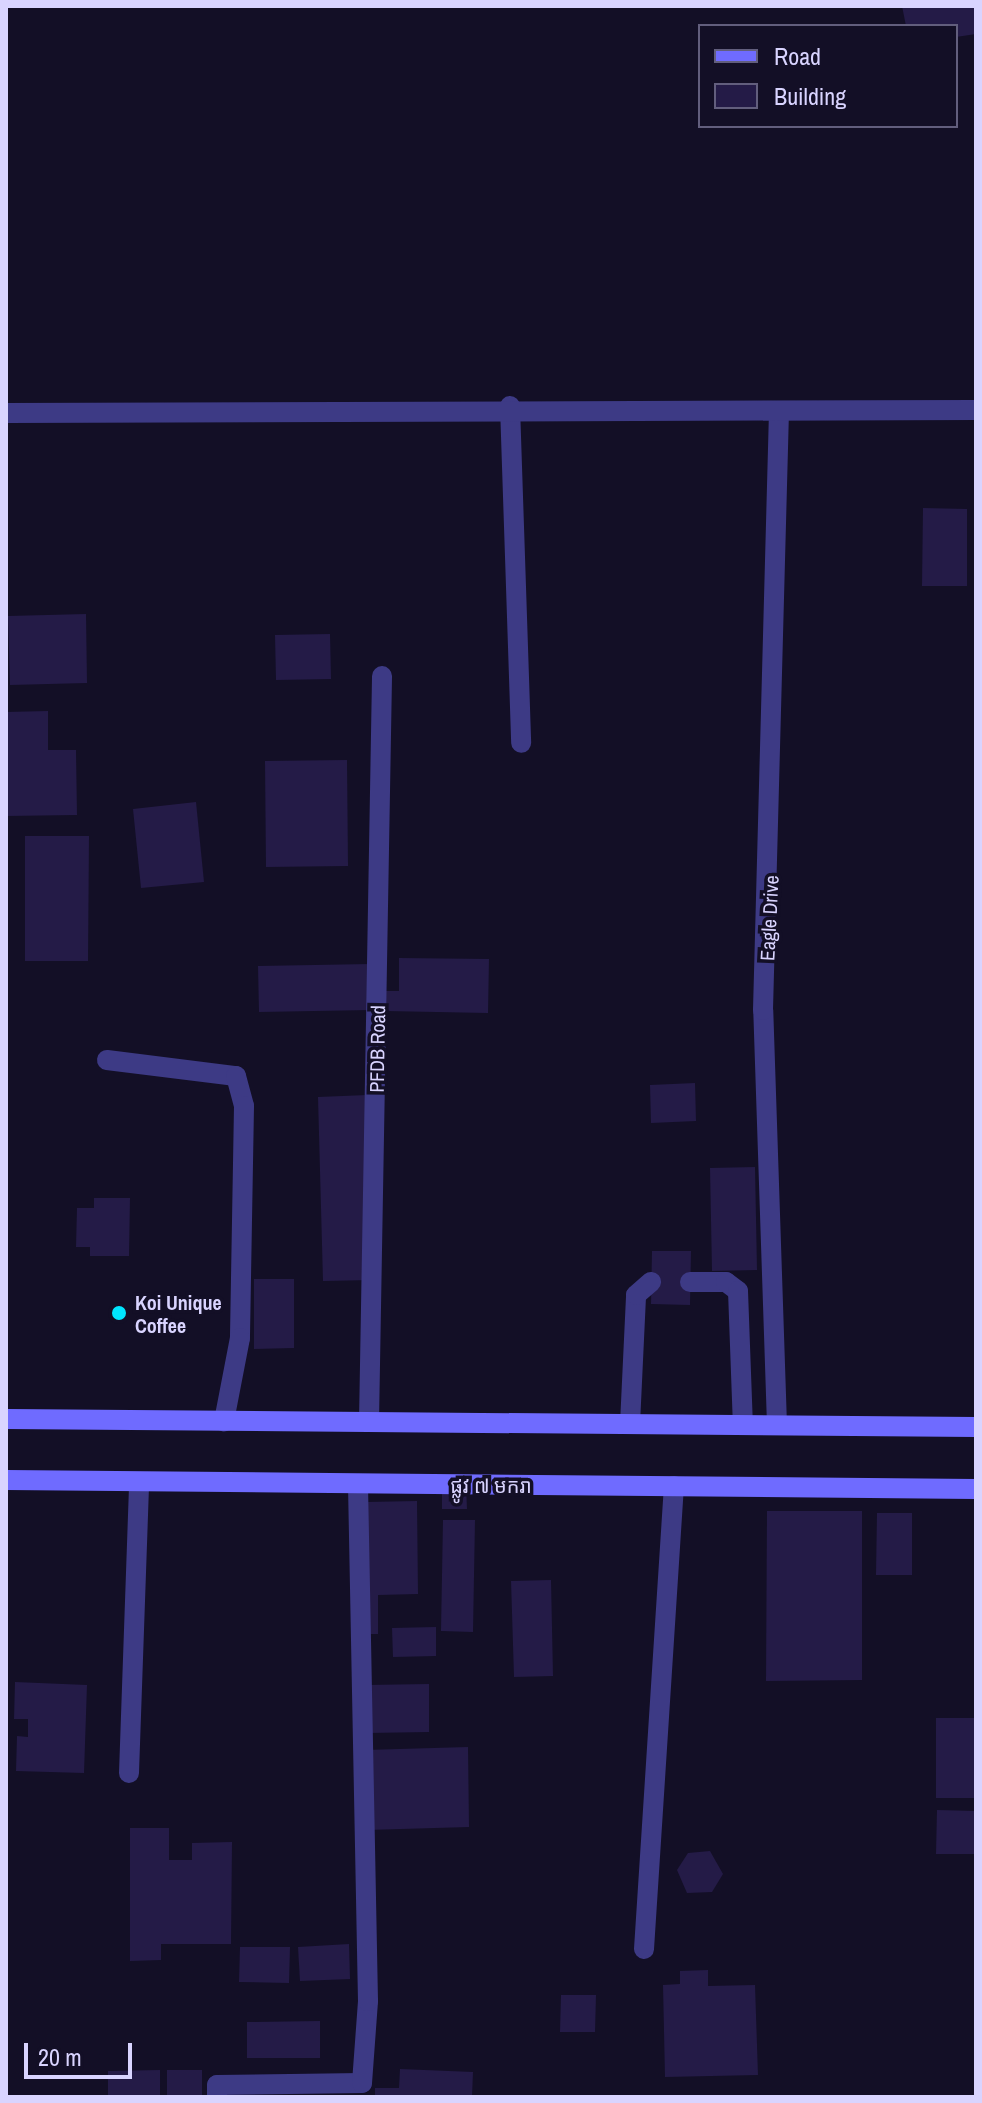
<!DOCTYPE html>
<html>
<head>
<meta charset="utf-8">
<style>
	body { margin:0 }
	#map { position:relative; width:982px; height:2103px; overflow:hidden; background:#130f26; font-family:"Archivo Narrow","Noto Sans Khmer",sans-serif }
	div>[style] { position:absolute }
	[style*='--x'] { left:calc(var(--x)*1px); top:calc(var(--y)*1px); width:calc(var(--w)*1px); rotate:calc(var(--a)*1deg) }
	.building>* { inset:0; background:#241b47 }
	.lane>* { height:20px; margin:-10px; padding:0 10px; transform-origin:10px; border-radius:10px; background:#3d3a85 }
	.street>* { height:20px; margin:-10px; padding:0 10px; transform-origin:10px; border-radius:10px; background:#3d3a85 }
	.secondary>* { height:20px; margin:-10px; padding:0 10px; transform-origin:10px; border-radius:10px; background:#6f6bff }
	.dots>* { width:22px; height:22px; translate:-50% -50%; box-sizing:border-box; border:4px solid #130f26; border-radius:50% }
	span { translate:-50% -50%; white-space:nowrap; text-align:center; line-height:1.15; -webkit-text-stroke:7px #130f26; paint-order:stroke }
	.street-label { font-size:20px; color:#d9d4ff }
	.poi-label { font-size:20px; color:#d9d4ff; font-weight:700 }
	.left { translate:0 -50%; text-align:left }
	.frame { position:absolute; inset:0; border:8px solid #d9d4ff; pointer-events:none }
	.legend { position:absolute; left:698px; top:24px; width:260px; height:104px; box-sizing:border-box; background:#130f26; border:2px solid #625e7d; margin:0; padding:10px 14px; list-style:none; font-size:24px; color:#d9d4ff }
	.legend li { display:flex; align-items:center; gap:16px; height:40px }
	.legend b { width:40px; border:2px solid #625e7d }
	.scale { position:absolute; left:24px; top:2043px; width:108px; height:36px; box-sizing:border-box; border:4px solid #d9d4ff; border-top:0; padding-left:10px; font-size:24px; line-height:28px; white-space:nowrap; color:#d9d4ff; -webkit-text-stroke:6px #130f26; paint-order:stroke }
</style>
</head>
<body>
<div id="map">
	<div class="building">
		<i style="clip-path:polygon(902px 6px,976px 6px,976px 34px,956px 37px,956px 26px,906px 26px)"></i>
		<i style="clip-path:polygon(923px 508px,967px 509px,967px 586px,922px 586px)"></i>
		<i style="clip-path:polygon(86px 614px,87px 683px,10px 685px,8px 616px)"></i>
		<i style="clip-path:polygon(330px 634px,331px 679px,276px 680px,275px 635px)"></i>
		<i style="clip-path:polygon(48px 711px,48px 750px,76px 750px,77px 815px,6px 816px,6px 712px)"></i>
		<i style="clip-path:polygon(347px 760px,348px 866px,266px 867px,265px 761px)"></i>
		<i style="clip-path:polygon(196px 802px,204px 882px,141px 888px,133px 809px)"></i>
		<i style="clip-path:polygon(25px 836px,89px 836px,88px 961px,25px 961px)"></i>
		<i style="clip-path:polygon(399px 958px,489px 959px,488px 1013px,385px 1011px,386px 991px,399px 991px)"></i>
		<i style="clip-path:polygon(370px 964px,371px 1010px,259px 1012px,258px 966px)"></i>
		<i style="clip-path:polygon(695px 1083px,696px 1121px,651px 1123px,650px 1085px)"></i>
		<i style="clip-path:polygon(367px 1095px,372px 1280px,323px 1281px,318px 1097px)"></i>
		<i style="clip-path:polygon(755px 1167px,757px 1270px,712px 1271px,710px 1168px)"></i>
		<i style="clip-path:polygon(94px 1198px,130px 1198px,129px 1256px,90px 1256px,90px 1247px,76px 1247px,77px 1208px,94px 1208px)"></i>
		<i style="clip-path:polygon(652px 1251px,691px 1251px,690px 1305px,651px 1304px)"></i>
		<i style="clip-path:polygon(254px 1279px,294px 1279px,294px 1348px,254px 1349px)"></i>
		<i style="clip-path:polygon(442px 1485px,466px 1485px,467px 1509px,442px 1509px)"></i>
		<i style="clip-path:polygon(417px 1501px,418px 1594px,378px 1595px,378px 1634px,368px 1634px,367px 1502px)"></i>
		<i style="clip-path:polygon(767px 1511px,862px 1511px,862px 1680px,766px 1681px)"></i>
		<i style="clip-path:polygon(877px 1513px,912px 1513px,912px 1575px,876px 1575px)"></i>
		<i style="clip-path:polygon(443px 1520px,475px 1520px,473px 1632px,441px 1631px)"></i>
		<i style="clip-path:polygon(551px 1580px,553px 1676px,514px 1677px,511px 1581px)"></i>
		<i style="clip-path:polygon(436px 1627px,436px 1656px,393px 1657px,392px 1628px)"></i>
		<i style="clip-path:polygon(15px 1682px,87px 1685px,84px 1773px,16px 1771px,17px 1736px,28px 1737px,28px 1719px,14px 1719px)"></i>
		<i style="clip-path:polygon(429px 1684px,429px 1732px,367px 1733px,366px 1685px)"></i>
		<i style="clip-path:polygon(936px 1718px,976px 1718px,976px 1798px,936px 1798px)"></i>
		<i style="clip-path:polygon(468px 1747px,469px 1827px,367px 1830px,365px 1750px)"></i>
		<i style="clip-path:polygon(937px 1810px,976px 1811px,976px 1854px,936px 1854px)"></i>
		<i style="clip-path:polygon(130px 1828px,169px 1828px,169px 1860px,192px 1860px,192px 1843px,232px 1842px,231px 1944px,161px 1944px,161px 1960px,130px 1961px)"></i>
		<i style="clip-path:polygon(710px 1851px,723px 1874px,712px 1892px,687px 1893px,677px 1870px,688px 1853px)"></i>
		<i style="clip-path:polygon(349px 1944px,350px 1979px,300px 1981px,298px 1947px)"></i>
		<i style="clip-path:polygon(240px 1947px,290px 1947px,289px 1983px,239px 1982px)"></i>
		<i style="clip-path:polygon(708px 1970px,708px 1986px,755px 1985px,758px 2075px,665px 2077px,663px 1985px,680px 1984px,680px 1971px)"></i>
		<i style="clip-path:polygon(561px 1995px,596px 1995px,595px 2032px,560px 2032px)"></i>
		<i style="clip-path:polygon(320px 2021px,320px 2058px,247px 2058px,247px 2022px)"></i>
		<i style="clip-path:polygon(400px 2069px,473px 2072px,472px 2097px,375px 2097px,375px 2088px,399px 2088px)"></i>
		<i style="clip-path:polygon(160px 2070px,160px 2097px,108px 2097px,108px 2071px)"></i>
		<i style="clip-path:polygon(167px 2070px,202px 2070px,202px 2097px,167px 2097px)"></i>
	</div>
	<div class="lane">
		<i style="--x:510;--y:406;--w:337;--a:88.1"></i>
		<i style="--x:107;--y:1060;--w:130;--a:7.1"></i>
		<i style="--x:236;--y:1076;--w:31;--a:75"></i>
		<i style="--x:244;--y:1106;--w:232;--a:91"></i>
		<i style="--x:240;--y:1338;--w:85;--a:100.9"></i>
		<i style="--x:690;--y:1282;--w:36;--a:0"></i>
		<i style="--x:726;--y:1282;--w:15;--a:37"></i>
		<i style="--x:738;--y:1291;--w:134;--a:87.9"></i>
		<i style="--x:630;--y:1424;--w:129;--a:-87.3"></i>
		<i style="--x:636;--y:1295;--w:20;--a:-41"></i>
		<i style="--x:777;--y:1425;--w:415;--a:-91.9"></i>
		<i style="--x:763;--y:1010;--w:599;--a:-88.47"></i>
		<i style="--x:644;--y:1949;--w:464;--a:-86.3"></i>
	</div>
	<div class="street">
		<i style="--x:6;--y:413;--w:970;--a:-0.18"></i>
		<i style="--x:369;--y:1422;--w:746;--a:-89"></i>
		<i style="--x:129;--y:1773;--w:291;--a:-88"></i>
		<i style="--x:217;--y:2097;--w:12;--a:-90"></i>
		<i style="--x:217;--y:2085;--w:145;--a:-0.8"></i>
		<i style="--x:362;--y:2083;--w:82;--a:-85.8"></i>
		<i style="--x:368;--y:2001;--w:517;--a:-91.11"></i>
	</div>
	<div class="secondary">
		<i style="--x:6;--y:1419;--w:970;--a:0.47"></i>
		<i style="--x:6;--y:1480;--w:970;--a:0.53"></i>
	</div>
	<div class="dots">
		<i style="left:119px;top:1313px;background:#00e5ff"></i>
	</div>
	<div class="street-label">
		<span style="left:769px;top:918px;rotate:-87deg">Eagle Drive</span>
		<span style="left:377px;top:1049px;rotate:-89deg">PFDB Road</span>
		<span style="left:491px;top:1485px">ផ្លូវ ៧ មករា</span>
	</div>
	<div class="poi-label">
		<span class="left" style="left:135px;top:1314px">Koi Unique<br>Coffee</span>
	</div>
	<div class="frame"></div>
	<ul class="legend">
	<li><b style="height:10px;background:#6f6bff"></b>Road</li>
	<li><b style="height:22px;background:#241b47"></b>Building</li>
	</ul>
	<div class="scale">20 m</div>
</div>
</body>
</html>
